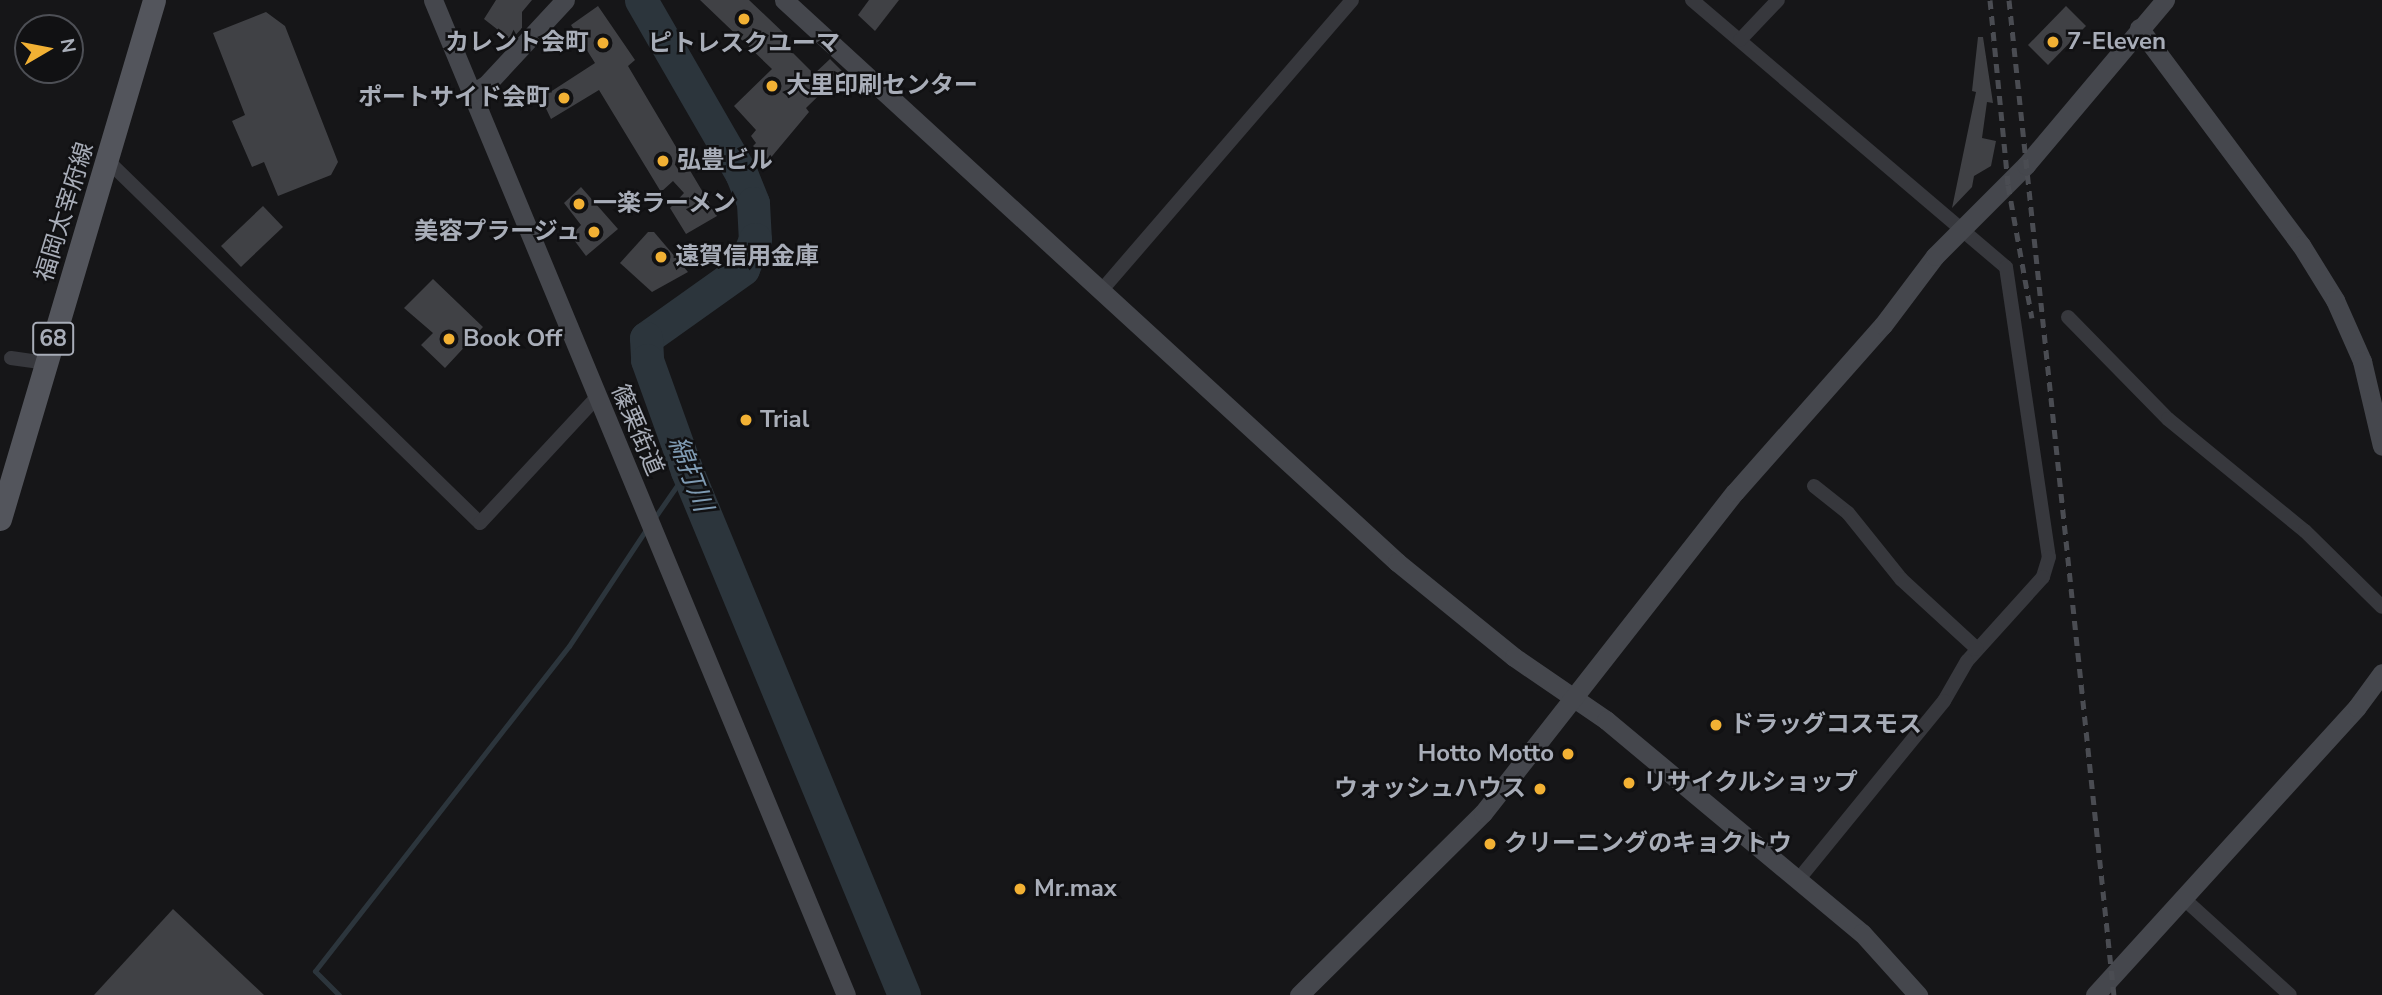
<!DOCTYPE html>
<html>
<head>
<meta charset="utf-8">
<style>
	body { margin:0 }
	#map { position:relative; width:2382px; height:995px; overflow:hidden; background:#161618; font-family:"Nunito Sans","Noto Sans JP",sans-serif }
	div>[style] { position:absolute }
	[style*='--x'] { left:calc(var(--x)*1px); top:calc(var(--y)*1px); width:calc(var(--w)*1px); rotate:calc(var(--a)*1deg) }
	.stream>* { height:5px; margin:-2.5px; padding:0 2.5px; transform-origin:2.5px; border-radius:2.5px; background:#2c353c }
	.river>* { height:33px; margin:-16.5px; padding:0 16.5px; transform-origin:16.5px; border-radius:16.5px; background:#2c353c }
	.building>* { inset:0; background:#404145 }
	.street>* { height:14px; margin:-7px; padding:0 7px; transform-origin:7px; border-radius:7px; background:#37383d }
	.secondary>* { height:19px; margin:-9.5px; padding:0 9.5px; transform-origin:9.5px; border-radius:9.5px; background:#45474d }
	.primary>* { height:23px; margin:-11.5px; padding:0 11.5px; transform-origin:11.5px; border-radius:11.5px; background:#53555c }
	.rail>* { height:5px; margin-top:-2.5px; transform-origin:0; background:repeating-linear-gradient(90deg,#4a4c52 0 9px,transparent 0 16px) }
	.dots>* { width:19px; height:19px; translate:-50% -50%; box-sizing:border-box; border:4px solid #111113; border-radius:50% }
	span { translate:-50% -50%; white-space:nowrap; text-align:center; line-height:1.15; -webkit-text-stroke:5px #111113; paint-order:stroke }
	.shield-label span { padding:2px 5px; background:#111113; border:2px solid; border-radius:5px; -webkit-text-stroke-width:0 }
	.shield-label { font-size:23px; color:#a8adb8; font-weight:700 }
	.poi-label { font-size:24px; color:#a8adb8; font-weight:700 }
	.left { translate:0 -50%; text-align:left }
	.right { translate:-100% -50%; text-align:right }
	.street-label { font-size:24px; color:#a8adb8 }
	.water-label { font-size:26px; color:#7f9bb3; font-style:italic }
	.north { position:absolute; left:14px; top:14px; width:70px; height:70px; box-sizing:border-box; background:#111113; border:2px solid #4d4f55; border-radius:50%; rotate:80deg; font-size:19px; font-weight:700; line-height:28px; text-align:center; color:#a8adb8 }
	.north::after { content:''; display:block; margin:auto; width:24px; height:32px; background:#f2b134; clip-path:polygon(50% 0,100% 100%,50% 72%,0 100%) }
</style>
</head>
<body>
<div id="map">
	<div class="stream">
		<i style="--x:653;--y:520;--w:60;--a:-55.2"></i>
		<i style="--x:339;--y:995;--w:34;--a:-135"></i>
		<i style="--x:315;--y:971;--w:412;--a:-52"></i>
		<i style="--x:569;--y:646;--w:141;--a:-56.5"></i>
	</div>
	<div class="river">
		<i style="--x:641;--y:0;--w:200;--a:60"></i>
		<i style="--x:741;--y:173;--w:32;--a:68"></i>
		<i style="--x:753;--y:203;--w:36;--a:87"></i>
		<i style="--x:755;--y:239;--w:32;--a:112"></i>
		<i style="--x:743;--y:269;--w:119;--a:144.6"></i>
		<i style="--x:646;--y:338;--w:22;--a:87"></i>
		<i style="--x:647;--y:360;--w:118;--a:70.2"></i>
		<i style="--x:687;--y:471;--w:567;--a:67.5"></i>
	</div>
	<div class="building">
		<i style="clip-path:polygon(496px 0,532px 0,522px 12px,522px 28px,511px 40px,484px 19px)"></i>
		<i style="clip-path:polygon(700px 0,749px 0,789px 38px,784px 44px,814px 74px,830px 59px,843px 72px,806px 108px,809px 112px,768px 161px,753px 146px,756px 143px,751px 136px,756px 130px,734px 106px,772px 69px)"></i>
		<i style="clip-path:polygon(869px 0,899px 0,875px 31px,858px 15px)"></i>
		<i style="clip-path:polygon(598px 6px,635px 60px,628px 66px,717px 216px,686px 234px,670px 208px,684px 193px,673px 181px,661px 192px,599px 90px,551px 119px,541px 98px,595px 63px,571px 25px)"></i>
		<i style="clip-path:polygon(2066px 6px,2086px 26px,2048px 65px,2028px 45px)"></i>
		<i style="clip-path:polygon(266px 12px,285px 26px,338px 162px,331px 175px,278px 196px,264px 162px,252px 167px,232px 121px,245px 115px,213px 33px)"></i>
		<i style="clip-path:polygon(1978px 37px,1983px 37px,1993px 103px,1987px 102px,1982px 138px,1996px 141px,1991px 166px,1974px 176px,1972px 187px,1952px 208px,1976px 92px,1972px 91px)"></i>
		<i style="clip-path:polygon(581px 187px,618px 229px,586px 256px,571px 236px,581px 225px,564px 203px)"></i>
		<i style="clip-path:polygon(263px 206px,283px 227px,241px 267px,221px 246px)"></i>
		<i style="clip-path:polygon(648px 232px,654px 232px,688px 272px,652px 292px,620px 263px)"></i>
		<i style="clip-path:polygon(433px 279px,483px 327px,445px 368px,421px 345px,433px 333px,404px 308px)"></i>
		<i style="clip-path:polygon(173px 909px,264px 995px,94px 995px)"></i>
	</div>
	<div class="street">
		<i style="--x:1692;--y:0;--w:412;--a:40.4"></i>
		<i style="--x:2006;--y:267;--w:293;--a:81.6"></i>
		<i style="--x:2049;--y:557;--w:21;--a:107"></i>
		<i style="--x:2043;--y:577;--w:113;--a:132.1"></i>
		<i style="--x:1967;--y:661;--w:46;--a:119.9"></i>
		<i style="--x:1944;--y:701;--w:231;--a:129.2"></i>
		<i style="--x:1740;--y:40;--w:55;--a:-46.5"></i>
		<i style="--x:108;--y:161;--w:519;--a:44.22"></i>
		<i style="--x:480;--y:523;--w:172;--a:-47.1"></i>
		<i style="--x:1101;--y:291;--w:384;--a:-49.2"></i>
		<i style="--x:2068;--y:317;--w:143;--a:45.6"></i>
		<i style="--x:2168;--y:419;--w:177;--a:39.3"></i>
		<i style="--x:2305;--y:531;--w:108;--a:44.6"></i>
		<i style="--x:11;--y:358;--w:35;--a:8"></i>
		<i style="--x:1814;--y:486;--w:43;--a:38.5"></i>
		<i style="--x:1848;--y:513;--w:85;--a:51.2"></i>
		<i style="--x:1901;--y:579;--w:103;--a:42.6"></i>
		<i style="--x:2183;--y:898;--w:144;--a:42.2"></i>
	</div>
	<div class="secondary">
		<i style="--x:433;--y:0;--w:1077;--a:67.46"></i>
		<i style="--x:784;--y:0;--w:832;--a:42.51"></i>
		<i style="--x:1397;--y:562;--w:151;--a:39.1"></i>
		<i style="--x:1514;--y:657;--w:112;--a:34.4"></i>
		<i style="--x:1606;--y:720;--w:333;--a:39.8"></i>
		<i style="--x:1862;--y:933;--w:84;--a:47.9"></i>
		<i style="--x:2139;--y:28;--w:271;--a:53.3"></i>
		<i style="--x:2301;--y:245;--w:65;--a:58.3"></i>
		<i style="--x:2335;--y:300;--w:67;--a:66.1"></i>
		<i style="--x:2362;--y:361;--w:87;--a:76.8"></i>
		<i style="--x:472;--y:93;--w:16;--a:-30"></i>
		<i style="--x:486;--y:85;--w:116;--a:-47.1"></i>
		<i style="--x:1299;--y:995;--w:259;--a:-44.7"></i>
		<i style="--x:1483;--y:813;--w:408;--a:-51.9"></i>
		<i style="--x:1735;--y:492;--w:223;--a:-48.5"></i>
		<i style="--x:1883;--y:325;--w:86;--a:-53"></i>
		<i style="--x:1935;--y:256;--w:129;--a:-45"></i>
		<i style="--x:2026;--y:165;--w:216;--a:-49.9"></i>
		<i style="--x:2095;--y:995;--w:389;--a:-47.7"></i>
		<i style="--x:2357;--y:707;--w:42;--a:-53.7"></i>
	</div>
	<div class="primary">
		<i style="--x:0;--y:519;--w:541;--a:-73.47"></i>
	</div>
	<div class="rail">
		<i style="--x:1990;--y:0;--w:186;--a:84.4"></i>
		<i style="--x:2008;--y:185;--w:135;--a:79.8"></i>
		<i style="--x:2009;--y:0;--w:1001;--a:83.98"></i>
	</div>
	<div class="dots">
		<i style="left:744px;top:19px;background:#f2b134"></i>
		<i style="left:2053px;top:42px;background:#f2b134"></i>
		<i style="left:603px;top:43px;background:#f2b134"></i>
		<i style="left:772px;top:86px;background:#f2b134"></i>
		<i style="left:564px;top:98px;background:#f2b134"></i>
		<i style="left:663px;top:161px;background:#f2b134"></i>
		<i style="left:579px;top:204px;background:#f2b134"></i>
		<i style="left:594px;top:232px;background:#f2b134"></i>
		<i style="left:661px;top:257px;background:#f2b134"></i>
		<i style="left:449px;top:339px;background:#f2b134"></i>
		<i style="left:746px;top:420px;background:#f2b134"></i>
		<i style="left:1716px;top:725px;background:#f2b134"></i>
		<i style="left:1568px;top:754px;background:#f2b134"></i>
		<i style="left:1629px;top:783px;background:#f2b134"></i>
		<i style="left:1540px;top:789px;background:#f2b134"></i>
		<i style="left:1490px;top:844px;background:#f2b134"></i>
		<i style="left:1020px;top:889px;background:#f2b134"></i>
	</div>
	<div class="shield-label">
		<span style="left:53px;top:339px">68</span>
	</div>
	<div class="poi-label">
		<span class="left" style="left:2067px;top:42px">7-Eleven</span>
		<span class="right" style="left:589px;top:43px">カレント会町</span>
		<span style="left:744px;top:44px">ピトレスクユーマ</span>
		<span class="left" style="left:786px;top:86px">大里印刷センター</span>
		<span class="right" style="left:550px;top:98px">ポートサイド会町</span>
		<span class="left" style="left:677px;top:161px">弘豊ビル</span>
		<span class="left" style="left:593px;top:204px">一楽ラーメン</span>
		<span class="right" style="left:580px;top:232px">美容プラージュ</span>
		<span class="left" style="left:675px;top:257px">遠賀信用金庫</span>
		<span class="left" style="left:463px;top:339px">Book Off</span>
		<span class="left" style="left:760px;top:420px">Trial</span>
		<span class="left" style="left:1730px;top:725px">ドラッグコスモス</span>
		<span class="right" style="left:1554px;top:754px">Hotto Motto</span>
		<span class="left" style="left:1643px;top:783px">リサイクルショップ</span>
		<span class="right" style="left:1526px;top:789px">ウォッシュハウス</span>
		<span class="left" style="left:1504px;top:844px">クリーニングのキョクトウ</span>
		<span class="left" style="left:1034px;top:889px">Mr.max</span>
	</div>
	<div class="street-label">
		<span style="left:65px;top:212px;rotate:-73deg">福岡太宰府線</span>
		<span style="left:637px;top:430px;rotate:67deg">篠栗街道</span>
	</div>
	<div class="water-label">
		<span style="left:690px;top:474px;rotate:69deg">綿打川</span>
	</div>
	<div class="north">N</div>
</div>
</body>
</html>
